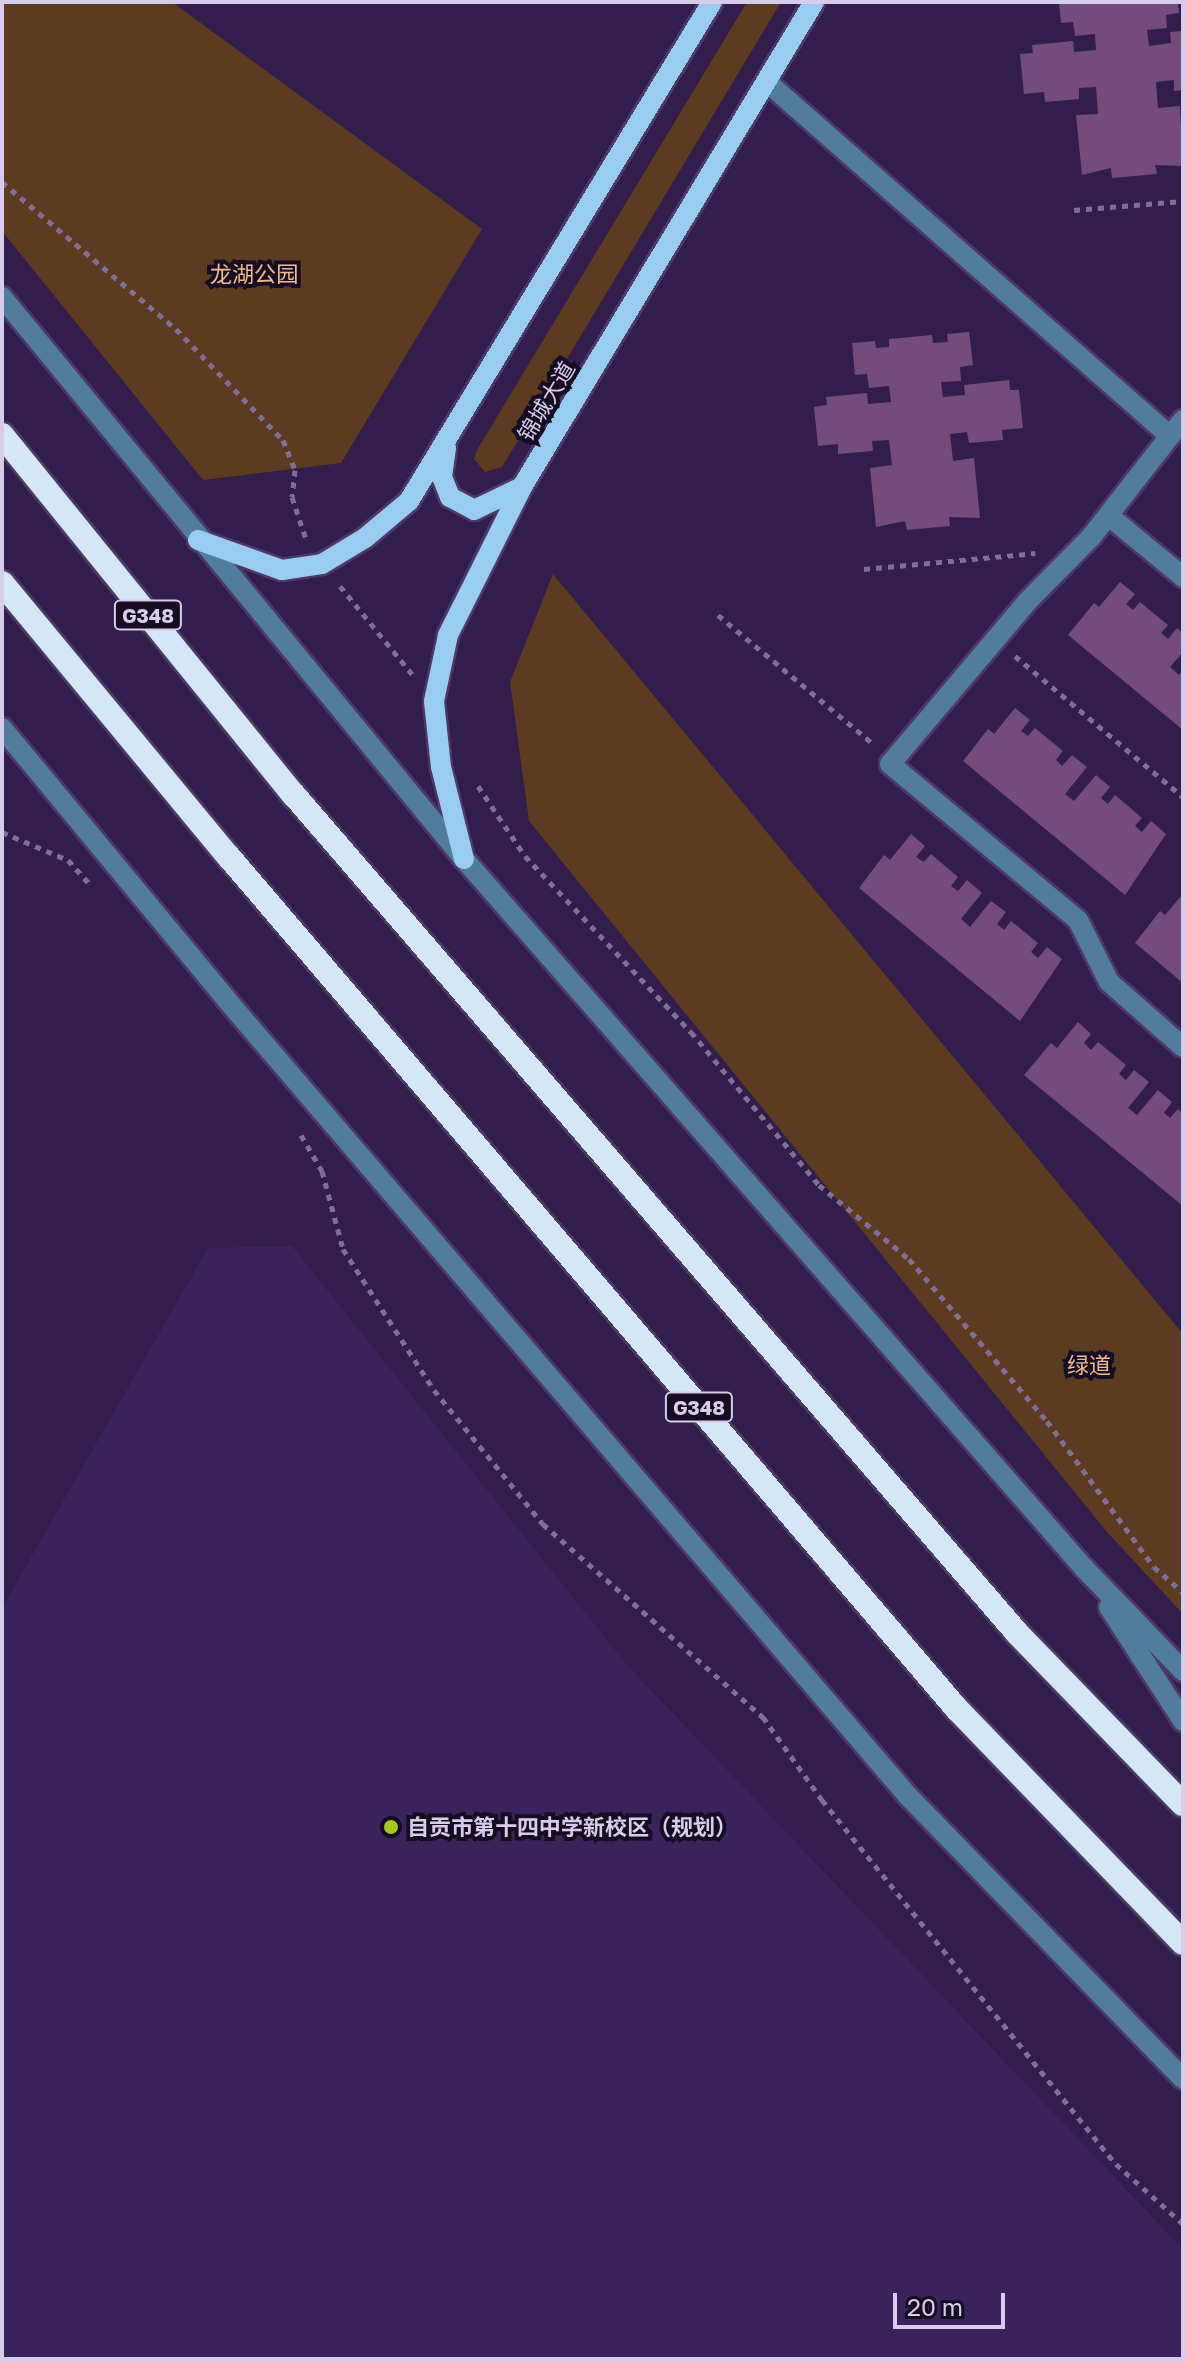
<!DOCTYPE html>
<html>
<head>
<meta charset="utf-8">
<style>
	body { margin:0 }
	#map { position:relative; width:1185px; height:2361px; overflow:hidden; background:#321d4d; font-family:"Golos Text","Noto Sans SC",sans-serif }
	div>[style] { position:absolute }
	[style*='--x'] { left:calc(var(--x)*1px); top:calc(var(--y)*1px); width:calc(var(--w)*1px); rotate:calc(var(--a)*1deg) }
	.built>* { inset:0; background:#3a225a }
	.green>* { inset:0; background:#5b3c21 }
	.building>* { inset:0; background:#744c7b }
	.path>* { height:5px; margin-top:-2.5px; transform-origin:0; background:repeating-linear-gradient(90deg,#806f97 0 6px,transparent 0 12px) }
	.roads { filter:drop-shadow(2px 0 #4c3966) drop-shadow(-2px 0 #4c3966) drop-shadow(0 2px #4c3966) drop-shadow(0 -2px #4c3966) }
	.minor>* { height:20px; margin:-10px; padding:0 10px; transform-origin:10px; border-radius:10px; background:#527c9b }
	.major>* { height:20px; margin:-10px; padding:0 10px; transform-origin:10px; border-radius:10px; background:#99ccf1 }
	.highway>* { height:24px; margin:-12px; padding:0 12px; transform-origin:12px; border-radius:12px; background:#d3e7f6 }
	.dots>* { width:22px; height:22px; translate:-50% -50%; box-sizing:border-box; border:4px solid #160d23; border-radius:50% }
	span { translate:-50% -50%; white-space:nowrap; text-align:center; line-height:1.15; -webkit-text-stroke:8px #160d23; paint-order:stroke }
	.shield-label span { padding:2px 6px; background:#160d23; border:2px solid; border-radius:6px; -webkit-text-stroke-width:0 }
	.shield-label { font-size:20px; color:#d7cceb; font-weight:700 }
	.park-label { font-size:22px; color:#f5ba89 }
	.street-label { font-size:22px; color:#d7cceb }
	.poi-label { font-size:22px; color:#d7cceb; font-weight:700 }
	.left { translate:0 -50%; text-align:left }
	.frame { position:absolute; inset:0; border:4px solid #d7cceb; pointer-events:none }
	.scale { position:absolute; left:893px; top:2293px; width:112px; height:36px; box-sizing:border-box; border:4px solid #d7cceb; border-top:0; padding-left:10px; font-size:24px; line-height:28px; white-space:nowrap; color:#d7cceb; -webkit-text-stroke:6px #160d23; paint-order:stroke }
</style>
</head>
<body>
<div id="map">
	<div class="built">
		<i style="clip-path:polygon(292px 1246px,627px 1665px,1183px 2249px,1183px 2359px,2px 2359px,2px 1608px,208px 1248px)"></i>
	</div>
	<div class="green">
		<i style="clip-path:polygon(2px 2px,172px 2px,482px 229px,341px 463px,203px 480px,2px 231px)"></i>
		<i style="clip-path:polygon(747px 2px,781px 2px,502px 467px,485px 472px,474px 459px,477px 450px)"></i>
		<i style="clip-path:polygon(553px 574px,1183px 1334px,1183px 1614px,1107px 1532px,529px 821px,510px 682px)"></i>
	</div>
	<div class="building">
		<i style="clip-path:polygon(1059px 2px,1178px 2px,1179px 13px,1166px 15px,1167px 28px,1147px 30px,1149px 46px,1171px 43px,1170px 32px,1183px 31px,1183px 90px,1174px 91px,1174px 80px,1156px 82px,1158px 108px,1180px 106px,1183px 166px,1155px 165px,1157px 174px,1112px 178px,1111px 168px,1082px 175px,1076px 115px,1098px 114px,1096px 87px,1079px 88px,1079px 99px,1045px 102px,1044px 92px,1024px 94px,1020px 54px,1033px 53px,1032px 45px,1073px 41px,1074px 52px,1096px 50px,1095px 34px,1075px 36px,1073px 22px,1061px 23px)"></i>
		<i style="clip-path:polygon(969px 332px,973px 365px,960px 367px,961px 381px,941px 382px,943px 397px,965px 395px,964px 385px,1009px 380px,1010px 390px,1019px 390px,1023px 428px,1002px 430px,1003px 440px,969px 443px,967px 432px,950px 434px,953px 461px,974px 458px,980px 518px,949px 517px,950px 526px,907px 530px,905px 521px,876px 527px,870px 468px,892px 465px,889px 440px,872px 441px,873px 451px,838px 454px,838px 444px,818px 446px,814px 407px,827px 405px,826px 397px,867px 393px,868px 404px,891px 402px,889px 386px,869px 388px,867px 374px,855px 375px,852px 343px,875px 341px,876px 348px,889px 347px,889px 339px,932px 335px,933px 343px,948px 342px,947px 334px)"></i>
		<i style="clip-path:polygon(1120px 582px,1135px 594px,1126px 604px,1133px 610px,1140px 602px,1168px 625px,1161px 633px,1168px 639px,1177px 628px,1183px 633px,1183px 652px,1170px 667px,1179px 675px,1183px 670px,1183px 730px,1068px 635px,1094px 603px,1099px 607px)"></i>
		<i style="clip-path:polygon(1015px 708px,1030px 720px,1021px 731px,1028px 736px,1035px 728px,1063px 751px,1056px 760px,1062px 766px,1072px 755px,1087px 767px,1065px 794px,1074px 801px,1096px 775px,1110px 787px,1101px 798px,1108px 804px,1115px 795px,1142px 818px,1135px 826px,1142px 832px,1151px 821px,1166px 834px,1125px 895px,963px 761px,988px 729px,994px 734px)"></i>
		<i style="clip-path:polygon(911px 834px,925px 846px,916px 857px,924px 862px,931px 854px,958px 877px,951px 886px,958px 891px,967px 880px,982px 893px,961px 919px,970px 927px,991px 901px,1006px 912px,997px 924px,1004px 930px,1011px 921px,1038px 943px,1031px 952px,1038px 958px,1047px 947px,1062px 959px,1020px 1021px,859px 888px,884px 855px,890px 860px)"></i>
		<i style="clip-path:polygon(1183px 894px,1183px 983px,1135px 943px,1160px 911px,1165px 915px)"></i>
		<i style="clip-path:polygon(1078px 1022px,1091px 1034px,1084px 1043px,1091px 1050px,1098px 1042px,1126px 1065px,1119px 1074px,1126px 1080px,1134px 1070px,1149px 1082px,1128px 1108px,1137px 1115px,1158px 1090px,1172px 1102px,1164px 1113px,1170px 1118px,1178px 1109px,1183px 1114px,1183px 1206px,1024px 1075px,1051px 1043px,1057px 1048px)"></i>
	</div>
	<div class="path">
		<i style="--x:2;--y:182;--w:228;--a:40.2"></i>
		<i style="--x:176;--y:329;--w:154;--a:46.1"></i>
		<i style="--x:283;--y:440;--w:32;--a:68"></i>
		<i style="--x:295;--y:470;--w:27;--a:96"></i>
		<i style="--x:292;--y:497;--w:44;--a:71.6"></i>
		<i style="--x:1074;--y:210;--w:109;--a:-4.7"></i>
		<i style="--x:864;--y:569;--w:172;--a:-5.3"></i>
		<i style="--x:340;--y:586;--w:114;--a:50.7"></i>
		<i style="--x:718;--y:615;--w:199;--a:39.7"></i>
		<i style="--x:1015;--y:656;--w:219;--a:40"></i>
		<i style="--x:478;--y:786;--w:84;--a:56.1"></i>
		<i style="--x:525;--y:856;--w:242;--a:46.7"></i>
		<i style="--x:691;--y:1032;--w:199;--a:50.1"></i>
		<i style="--x:819;--y:1185;--w:117;--a:39.4"></i>
		<i style="--x:909;--y:1259;--w:213;--a:49.6"></i>
		<i style="--x:1047;--y:1421;--w:181;--a:53.8"></i>
		<i style="--x:1154;--y:1567;--w:38;--a:41"></i>
		<i style="--x:2;--y:832;--w:72;--a:23"></i>
		<i style="--x:68;--y:860;--w:31;--a:48"></i>
		<i style="--x:301;--y:1135;--w:42;--a:59.7"></i>
		<i style="--x:322;--y:1171;--w:81;--a:74.9"></i>
		<i style="--x:343;--y:1249;--w:168;--a:57.2"></i>
		<i style="--x:434;--y:1390;--w:173;--a:50.9"></i>
		<i style="--x:543;--y:1524;--w:293;--a:41.3"></i>
		<i style="--x:763;--y:1717;--w:102;--a:54.6"></i>
		<i style="--x:822;--y:1800;--w:468;--a:51.1"></i>
		<i style="--x:1116;--y:2164;--w:90;--a:41.8"></i>
	</div>
	<div class="roads">
		<div class="minor">
			<i style="--x:767;--y:82;--w:536;--a:41.3"></i>
			<i style="--x:1170;--y:436;--w:21;--a:-51"></i>
			<i style="--x:2;--y:297;--w:728;--a:50.58"></i>
			<i style="--x:464;--y:859;--w:942;--a:48.83"></i>
			<i style="--x:1084;--y:1568;--w:143;--a:46.1"></i>
			<i style="--x:1170;--y:436;--w:128;--a:128"></i>
			<i style="--x:1091;--y:537;--w:91;--a:134.6"></i>
			<i style="--x:1027;--y:602;--w:212;--a:130.2"></i>
			<i style="--x:890;--y:764;--w:244;--a:39.7"></i>
			<i style="--x:1078;--y:920;--w:69;--a:63.4"></i>
			<i style="--x:1109;--y:982;--w:98;--a:41.3"></i>
			<i style="--x:1109;--y:516;--w:96;--a:39.5"></i>
			<i style="--x:2;--y:728;--w:352;--a:50.4"></i>
			<i style="--x:226;--y:999;--w:1048;--a:49.45"></i>
			<i style="--x:907;--y:1795;--w:396;--a:45.8"></i>
			<i style="--x:1109;--y:1607;--w:136;--a:57"></i>
		</div>
		<div class="major">
			<i style="--x:446;--y:448;--w:29;--a:98"></i>
			<i style="--x:442;--y:477;--w:22;--a:68"></i>
			<i style="--x:450;--y:497;--w:27;--a:28"></i>
			<i style="--x:474;--y:510;--w:53;--a:-25.6"></i>
			<i style="--x:198;--y:540;--w:89;--a:19.7"></i>
			<i style="--x:282;--y:570;--w:40;--a:-8.5"></i>
			<i style="--x:322;--y:564;--w:50;--a:-31.2"></i>
			<i style="--x:365;--y:538;--w:57;--a:-40.1"></i>
			<i style="--x:409;--y:501;--w:584;--a:-58.73"></i>
			<i style="--x:464;--y:859;--w:95;--a:-104"></i>
			<i style="--x:441;--y:767;--w:66;--a:-96.1"></i>
			<i style="--x:434;--y:701;--w:67;--a:-78"></i>
			<i style="--x:448;--y:635;--w:165;--a:-63.4"></i>
			<i style="--x:522;--y:487;--w:566;--a:-58.95"></i>
		</div>
		<div class="highway">
			<i style="--x:2;--y:435;--w:464;--a:51"></i>
			<i style="--x:294;--y:795;--w:1107;--a:49.21"></i>
			<i style="--x:1017;--y:1633;--w:238;--a:45.9"></i>
			<i style="--x:2;--y:583;--w:356;--a:50.4"></i>
			<i style="--x:229;--y:857;--w:1121;--a:49.49"></i>
			<i style="--x:957;--y:1709;--w:325;--a:46"></i>
		</div>
	</div>
	<div class="dots">
		<i style="left:391px;top:1827px;background:#a7c71e"></i>
	</div>
	<div class="shield-label">
		<span style="left:148px;top:615px">G348</span>
		<span style="left:699px;top:1407px">G348</span>
	</div>
	<div class="park-label">
		<span style="left:254px;top:274px">龙湖公园</span>
		<span style="left:1089px;top:1365px">绿道</span>
	</div>
	<div class="street-label">
		<span style="left:546px;top:401px;rotate:-59deg">锦城大道</span>
	</div>
	<div class="poi-label">
		<span class="left" style="left:407px;top:1827px">自贡市第十四中学新校区（规划）</span>
	</div>
	<div class="frame"></div>
	<div class="scale">20 m</div>
</div>
</body>
</html>
